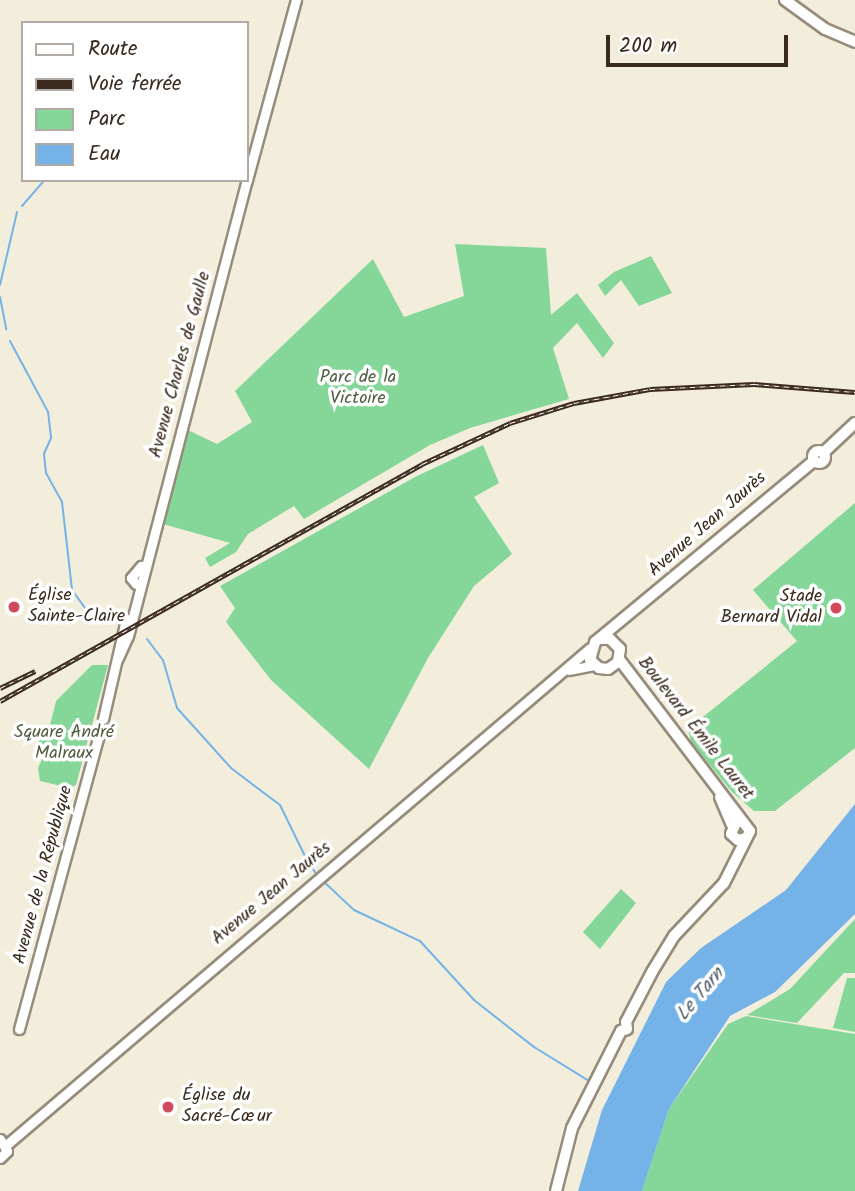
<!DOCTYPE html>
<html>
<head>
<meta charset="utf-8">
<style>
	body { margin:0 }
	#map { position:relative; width:855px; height:1191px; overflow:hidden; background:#f3eedb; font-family:Kalam,sans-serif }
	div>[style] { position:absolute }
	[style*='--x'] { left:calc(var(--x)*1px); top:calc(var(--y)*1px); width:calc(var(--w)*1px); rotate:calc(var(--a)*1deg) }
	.green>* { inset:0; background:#84d799 }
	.water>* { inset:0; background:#74b2e7 }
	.stream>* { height:2px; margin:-1px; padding:0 1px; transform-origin:1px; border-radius:1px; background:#74b2e7 }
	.roads { filter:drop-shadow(2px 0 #978c7c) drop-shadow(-2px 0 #978c7c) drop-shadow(0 2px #978c7c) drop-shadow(0 -2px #978c7c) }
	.secondary>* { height:9px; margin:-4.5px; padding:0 4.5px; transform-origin:4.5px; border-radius:4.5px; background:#fff }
	.primary>* { height:10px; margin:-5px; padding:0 5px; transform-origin:5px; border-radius:5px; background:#fff }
	.primary>.ring { margin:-5px; padding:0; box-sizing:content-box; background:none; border:10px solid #fff; border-radius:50% }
	.rail>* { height:4.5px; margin-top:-2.25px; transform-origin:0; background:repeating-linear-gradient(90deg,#fff 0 5px,#3b2a1e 0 10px); box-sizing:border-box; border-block:2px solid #3b2a1e }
	.dots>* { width:19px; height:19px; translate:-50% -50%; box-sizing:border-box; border:4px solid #fff; border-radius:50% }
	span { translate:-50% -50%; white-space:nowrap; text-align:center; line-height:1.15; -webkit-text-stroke:7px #fff; paint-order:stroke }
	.street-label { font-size:18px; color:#3b2a1e }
	.park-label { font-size:18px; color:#515e43 }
	.poi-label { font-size:18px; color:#3b2a1e }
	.left { translate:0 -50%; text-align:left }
	.right { translate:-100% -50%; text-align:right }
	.water-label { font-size:19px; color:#4f5a64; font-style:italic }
	.legend { position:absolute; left:21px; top:21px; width:228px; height:161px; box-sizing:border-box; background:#fff; border:2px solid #b1aaa5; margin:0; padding:9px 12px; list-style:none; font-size:21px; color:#3b2a1e }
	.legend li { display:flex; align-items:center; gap:14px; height:35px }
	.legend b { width:35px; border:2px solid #b1aaa5 }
	.scale { position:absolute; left:606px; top:35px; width:182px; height:32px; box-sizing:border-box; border:4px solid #3b2a1e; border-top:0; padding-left:9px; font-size:21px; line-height:24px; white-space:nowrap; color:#3b2a1e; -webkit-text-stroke:5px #fff; paint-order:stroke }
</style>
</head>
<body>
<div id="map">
	<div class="green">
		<i style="clip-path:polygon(455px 244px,546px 248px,551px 315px,577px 293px,614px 343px,603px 358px,577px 323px,553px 348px,569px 399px,470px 428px,430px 445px,304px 519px,294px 506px,248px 534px,236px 552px,210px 567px,205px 558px,230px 543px,163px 524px,188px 430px,217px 444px,252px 422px,235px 391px,373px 259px,404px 317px,464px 296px)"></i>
		<i style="clip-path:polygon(651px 256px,672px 293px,639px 306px,621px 280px,605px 296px,598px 285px,614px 272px)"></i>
		<i style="clip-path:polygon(483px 445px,499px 483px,474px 497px,512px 554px,474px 586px,428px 658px,369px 769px,271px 680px,226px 622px,235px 608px,220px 586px,415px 477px)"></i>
		<i style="clip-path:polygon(855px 503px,855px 748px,775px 811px,754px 811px,732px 792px,691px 742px,688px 729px,797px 641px,753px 590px)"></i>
		<i style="clip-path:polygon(92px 665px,108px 665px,76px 785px,70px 788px,40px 781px,38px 768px,44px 755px,37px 743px,50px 725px,56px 701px)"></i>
		<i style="clip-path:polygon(621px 889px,636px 903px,600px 949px,583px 932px)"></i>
		<i style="clip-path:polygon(855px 919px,855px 973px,844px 973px,797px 1023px,747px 1015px,790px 989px)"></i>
		<i style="clip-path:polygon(847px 978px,855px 978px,855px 1032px,833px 1028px)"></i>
		<i style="clip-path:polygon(746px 1016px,855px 1034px,855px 1191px,642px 1191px,669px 1109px,728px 1024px)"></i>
	</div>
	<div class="water">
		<i style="clip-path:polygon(855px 804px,855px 914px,775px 992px,730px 1016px,669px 1109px,642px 1191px,578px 1191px,602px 1110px,666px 982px,701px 948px,786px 890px)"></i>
	</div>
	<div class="stream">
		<i style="--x:22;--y:206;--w:35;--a:-49"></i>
		<i style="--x:0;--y:285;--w:75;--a:-76.9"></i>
		<i style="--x:0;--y:297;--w:33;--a:79"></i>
		<i style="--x:10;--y:341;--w:81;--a:61.8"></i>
		<i style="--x:48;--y:412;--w:26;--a:83"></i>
		<i style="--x:51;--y:438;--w:17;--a:114"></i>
		<i style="--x:44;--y:454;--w:19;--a:84"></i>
		<i style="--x:46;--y:473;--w:33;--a:61"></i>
		<i style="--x:62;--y:502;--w:89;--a:83.5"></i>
		<i style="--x:72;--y:590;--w:36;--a:54"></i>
		<i style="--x:147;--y:639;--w:26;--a:53"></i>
		<i style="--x:163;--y:660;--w:50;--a:73.7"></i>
		<i style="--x:177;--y:708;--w:81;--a:48"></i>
		<i style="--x:231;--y:768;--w:61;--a:37.1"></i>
		<i style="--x:280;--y:805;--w:57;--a:63.9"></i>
		<i style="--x:308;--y:862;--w:16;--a:55"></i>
		<i style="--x:322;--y:880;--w:44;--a:43.2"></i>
		<i style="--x:354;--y:910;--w:73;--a:25.2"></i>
		<i style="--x:420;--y:941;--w:80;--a:47.5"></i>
		<i style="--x:474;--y:1000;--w:76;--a:38.1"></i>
		<i style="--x:534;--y:1047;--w:65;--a:31.7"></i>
	</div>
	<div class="roads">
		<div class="secondary">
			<i style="--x:247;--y:180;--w:187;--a:-74.8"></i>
			<i style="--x:136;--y:584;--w:8;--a:-130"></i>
			<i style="--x:131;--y:578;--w:16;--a:-50"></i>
			<i style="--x:118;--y:658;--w:24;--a:-66"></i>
			<i style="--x:128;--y:636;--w:471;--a:-75.4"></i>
			<i style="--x:569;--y:670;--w:25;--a:-11"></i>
			<i style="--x:103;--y:719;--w:103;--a:-77"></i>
			<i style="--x:19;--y:1029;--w:310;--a:-74.8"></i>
			<i style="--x:0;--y:1139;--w:14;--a:60"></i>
			<i style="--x:7;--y:1151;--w:10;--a:135"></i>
			<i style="--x:5;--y:1146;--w:768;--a:-40.41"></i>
		</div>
		<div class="primary">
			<i style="--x:785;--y:0;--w:49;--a:35.9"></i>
			<i style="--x:825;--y:29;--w:33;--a:23"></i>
			<i class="ring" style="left:813px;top:451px;width:2px;height:2px"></i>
			<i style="--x:823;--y:453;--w:44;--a:-43.2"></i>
			<i style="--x:600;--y:639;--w:10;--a:0"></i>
			<i style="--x:610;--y:639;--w:14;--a:45"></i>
			<i style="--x:620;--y:649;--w:13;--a:99"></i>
			<i style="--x:618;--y:662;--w:12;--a:145"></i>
			<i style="--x:608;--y:669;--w:9;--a:-174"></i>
			<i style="--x:599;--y:668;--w:12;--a:-138"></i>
			<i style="--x:590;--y:660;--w:19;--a:-74"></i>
			<i style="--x:595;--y:642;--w:284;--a:-39.6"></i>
			<i style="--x:720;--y:797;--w:30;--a:67"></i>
			<i style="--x:737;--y:821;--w:14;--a:115"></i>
			<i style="--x:731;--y:834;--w:9;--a:41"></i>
			<i style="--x:738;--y:840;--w:8;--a:-14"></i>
			<i style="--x:556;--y:1191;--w:65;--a:-75.7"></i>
			<i style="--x:572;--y:1128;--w:109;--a:-63.2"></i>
			<i style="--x:621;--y:1031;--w:6;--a:-18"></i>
			<i style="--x:627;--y:1029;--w:7;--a:-98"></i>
			<i style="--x:626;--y:1022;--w:56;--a:-62.5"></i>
			<i style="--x:652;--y:972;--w:42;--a:-58.6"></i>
			<i style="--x:674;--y:936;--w:73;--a:-46.7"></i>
			<i style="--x:724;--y:883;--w:58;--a:-63.4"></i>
			<i style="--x:750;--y:831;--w:216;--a:-127.3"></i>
		</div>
	</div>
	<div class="rail">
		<i style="--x:0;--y:688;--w:39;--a:-26"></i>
		<i style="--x:0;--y:701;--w:484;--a:-29.3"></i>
		<i style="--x:422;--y:464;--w:97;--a:-25"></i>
		<i style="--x:510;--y:423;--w:67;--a:-17.4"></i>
		<i style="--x:574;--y:403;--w:77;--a:-10.4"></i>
		<i style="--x:650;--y:389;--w:104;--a:-2.8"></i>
		<i style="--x:754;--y:384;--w:101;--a:4.5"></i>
	</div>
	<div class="dots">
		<i style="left:14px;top:607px;background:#d1495b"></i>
		<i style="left:836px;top:608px;background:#d1495b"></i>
		<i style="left:168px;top:1107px;background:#d1495b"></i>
	</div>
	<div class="street-label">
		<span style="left:181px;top:365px;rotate:-75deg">Avenue Charles de Gaulle</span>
		<span style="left:708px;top:525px;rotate:-41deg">Avenue Jean Jaurès</span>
		<span style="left:695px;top:729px;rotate:52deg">Boulevard Émile Lauret</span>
		<span style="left:44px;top:875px;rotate:-75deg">Avenue de la République</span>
		<span style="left:272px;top:894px;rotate:-40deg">Avenue Jean Jaurès</span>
	</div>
	<div class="park-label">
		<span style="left:358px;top:389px">Parc de la<br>Victoire</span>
		<span style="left:64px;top:744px">Square André<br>Malraux</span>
	</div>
	<div class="poi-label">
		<span class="left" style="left:28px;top:607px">Église<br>Sainte-Claire</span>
		<span class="right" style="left:822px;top:608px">Stade<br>Bernard Vidal</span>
		<span class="left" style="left:182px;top:1107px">Église du<br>Sacré-Cœur</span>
	</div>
	<div class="water-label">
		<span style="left:701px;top:995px;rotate:-50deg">Le Tarn</span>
	</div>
	<ul class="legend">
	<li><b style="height:9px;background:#fff"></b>Route</li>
	<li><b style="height:9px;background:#3b2a1e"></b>Voie ferrée</li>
	<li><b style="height:19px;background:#84d799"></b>Parc</li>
	<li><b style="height:19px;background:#74b2e7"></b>Eau</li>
	</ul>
	<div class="scale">200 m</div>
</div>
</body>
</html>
